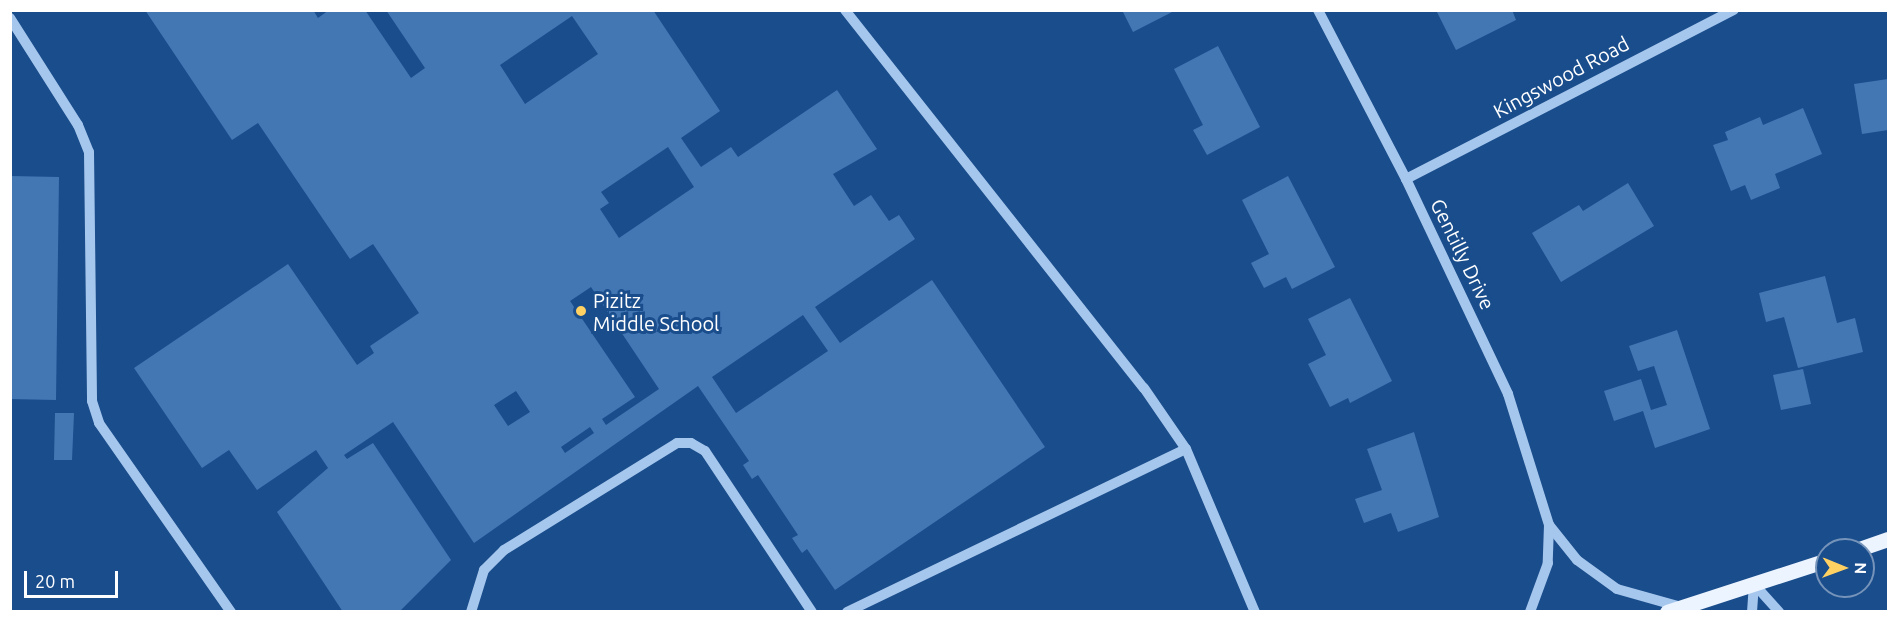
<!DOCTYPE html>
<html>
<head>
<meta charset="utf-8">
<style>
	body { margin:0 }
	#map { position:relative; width:1899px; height:622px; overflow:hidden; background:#1a4d8c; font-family:Ubuntu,sans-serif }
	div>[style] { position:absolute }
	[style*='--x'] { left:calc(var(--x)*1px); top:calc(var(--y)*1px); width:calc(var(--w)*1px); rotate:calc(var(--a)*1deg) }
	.building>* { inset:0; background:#4377b4 }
	.minor>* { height:10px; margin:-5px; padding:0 5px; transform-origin:5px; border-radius:5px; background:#a6c7ed }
	.major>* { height:15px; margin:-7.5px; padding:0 7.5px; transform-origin:7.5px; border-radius:7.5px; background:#ecf4ff }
	.dots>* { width:16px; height:16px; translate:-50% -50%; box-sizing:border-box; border:3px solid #1a4d8c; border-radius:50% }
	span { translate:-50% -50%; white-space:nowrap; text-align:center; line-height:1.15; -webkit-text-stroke:6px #1a4d8c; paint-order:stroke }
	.street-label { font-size:20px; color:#fff }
	.poi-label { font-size:20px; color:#fff }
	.left { translate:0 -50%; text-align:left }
	.frame { position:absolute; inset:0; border:12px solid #fff; pointer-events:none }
	.north { position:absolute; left:1815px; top:538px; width:60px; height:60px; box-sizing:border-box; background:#1a4d8c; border:2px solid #7694ba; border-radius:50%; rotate:91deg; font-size:16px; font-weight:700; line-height:24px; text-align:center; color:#fff }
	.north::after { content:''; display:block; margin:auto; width:21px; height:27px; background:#ffd062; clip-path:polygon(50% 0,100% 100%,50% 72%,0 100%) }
	.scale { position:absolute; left:24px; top:571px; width:94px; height:27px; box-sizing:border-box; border:3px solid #fff; border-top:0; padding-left:8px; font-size:18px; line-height:21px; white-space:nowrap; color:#fff; -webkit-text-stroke:4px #1a4d8c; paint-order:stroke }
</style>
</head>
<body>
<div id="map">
	<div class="building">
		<i style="clip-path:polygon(evenodd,145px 10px,313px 10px,318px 18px,329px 10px,365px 10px,411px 78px,425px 68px,386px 10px,653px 10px,720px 111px,681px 138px,701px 167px,731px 147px,738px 157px,837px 90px,877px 149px,833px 174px,854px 206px,871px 195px,889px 221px,899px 215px,915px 239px,815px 307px,840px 343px,932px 280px,1045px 447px,835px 590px,807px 549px,802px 553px,792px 538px,798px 535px,758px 475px,752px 479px,743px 465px,749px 461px,698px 386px,474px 543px,393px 422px,344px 455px,347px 459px,373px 443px,451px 560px,399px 612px,343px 612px,277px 512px,328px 468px,316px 450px,257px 490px,229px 450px,202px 468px,134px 368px,288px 264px,357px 365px,374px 353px,370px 346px,419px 313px,373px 244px,350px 259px,258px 123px,232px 140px,145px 10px,572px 16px,598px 54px,525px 104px,500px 65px,572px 16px,145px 10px,668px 147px,694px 187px,619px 238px,600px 209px,609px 203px,601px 192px,668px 147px,145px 10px,591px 287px,659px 389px,606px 425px,602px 419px,635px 397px,570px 301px,591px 287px,145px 10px,803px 315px,828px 351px,736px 413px,712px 377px,803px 315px,145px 10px,516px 391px,530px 412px,508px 426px,494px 405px,516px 391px,145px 10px,590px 427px,594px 433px,565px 453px,561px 447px,590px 427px)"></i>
		<i style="clip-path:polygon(1122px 10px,1176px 10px,1133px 32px)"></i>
		<i style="clip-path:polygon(1436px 10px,1512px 10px,1516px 20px,1456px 50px)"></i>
		<i style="clip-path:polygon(1218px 46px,1260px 127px,1207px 155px,1193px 130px,1203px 125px,1174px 69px)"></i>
		<i style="clip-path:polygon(1888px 79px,1888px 130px,1862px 134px,1854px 84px)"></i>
		<i style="clip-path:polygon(1803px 108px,1822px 154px,1775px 174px,1780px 188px,1751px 200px,1745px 185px,1731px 191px,1713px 145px,1728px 140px,1725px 132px,1760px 117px,1763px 125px)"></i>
		<i style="clip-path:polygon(10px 176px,59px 177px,56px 400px,10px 399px)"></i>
		<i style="clip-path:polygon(1288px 176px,1335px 267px,1292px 289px,1286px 277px,1264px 288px,1251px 263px,1269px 254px,1242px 200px)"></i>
		<i style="clip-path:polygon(1628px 183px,1654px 226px,1561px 282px,1532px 233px,1579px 205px,1583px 211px)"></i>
		<i style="clip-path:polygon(1825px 276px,1837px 323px,1855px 318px,1863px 352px,1798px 368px,1784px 317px,1766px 322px,1759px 293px)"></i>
		<i style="clip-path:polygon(1350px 298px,1392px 381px,1350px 403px,1348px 398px,1330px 407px,1308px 364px,1326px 355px,1308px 319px)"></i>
		<i style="clip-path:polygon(1677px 330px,1710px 429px,1655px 448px,1643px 411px,1614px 421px,1604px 391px,1641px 379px,1651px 410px,1667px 405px,1654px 366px,1638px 371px,1629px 346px)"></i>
		<i style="clip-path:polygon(1803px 369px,1811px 404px,1781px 410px,1773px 375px)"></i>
		<i style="clip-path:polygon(55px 413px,74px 413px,72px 460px,54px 460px)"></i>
		<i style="clip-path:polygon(1414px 432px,1439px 517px,1398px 532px,1391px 513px,1364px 523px,1355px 499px,1382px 490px,1367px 449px)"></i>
	</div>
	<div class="minor">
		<i style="--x:845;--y:10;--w:482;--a:51.7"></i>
		<i style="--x:1144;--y:388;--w:74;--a:55.5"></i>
		<i style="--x:1186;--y:449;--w:177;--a:67.1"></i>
		<i style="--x:1318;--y:10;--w:191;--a:62.5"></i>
		<i style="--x:1406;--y:179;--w:238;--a:64.6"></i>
		<i style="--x:1508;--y:394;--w:137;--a:72.6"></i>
		<i style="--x:1549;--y:525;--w:38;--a:92"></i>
		<i style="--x:1548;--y:563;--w:52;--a:110.2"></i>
		<i style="--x:10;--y:18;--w:127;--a:57.6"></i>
		<i style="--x:78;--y:125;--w:29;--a:68"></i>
		<i style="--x:89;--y:152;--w:249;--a:89.3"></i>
		<i style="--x:92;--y:401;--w:23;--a:72"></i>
		<i style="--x:99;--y:423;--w:231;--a:55.1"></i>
		<i style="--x:1406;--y:179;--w:369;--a:-27.3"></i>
		<i style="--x:1549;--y:525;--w:45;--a:51.3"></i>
		<i style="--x:1577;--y:560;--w:49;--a:35.9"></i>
		<i style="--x:1617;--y:589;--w:66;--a:15.7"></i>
		<i style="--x:1754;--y:584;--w:38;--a:48"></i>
		<i style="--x:471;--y:612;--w:44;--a:-72.8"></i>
		<i style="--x:484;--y:570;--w:28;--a:-45"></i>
		<i style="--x:504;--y:550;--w:203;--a:-31.7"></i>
		<i style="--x:677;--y:443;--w:14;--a:0"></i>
		<i style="--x:691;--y:443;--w:16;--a:30"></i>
		<i style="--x:705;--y:451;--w:193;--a:56.4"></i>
		<i style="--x:847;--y:612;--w:376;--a:-25.7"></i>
		<i style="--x:1752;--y:612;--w:28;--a:-86"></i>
	</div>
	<div class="major">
		<i style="--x:1856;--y:550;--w:34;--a:-19"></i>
		<i style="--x:1667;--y:612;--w:168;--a:-18"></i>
	</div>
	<div class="dots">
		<i style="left:581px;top:311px;background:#ffd062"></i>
	</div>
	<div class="street-label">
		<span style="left:1561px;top:77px;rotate:-28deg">Kingswood Road</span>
		<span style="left:1463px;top:254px;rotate:64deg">Gentilly Drive</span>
	</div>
	<div class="poi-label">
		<span class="left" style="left:593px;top:312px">Pizitz<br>Middle School</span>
	</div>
	<div class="frame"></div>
	<div class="north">N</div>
	<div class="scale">20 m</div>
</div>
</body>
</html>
